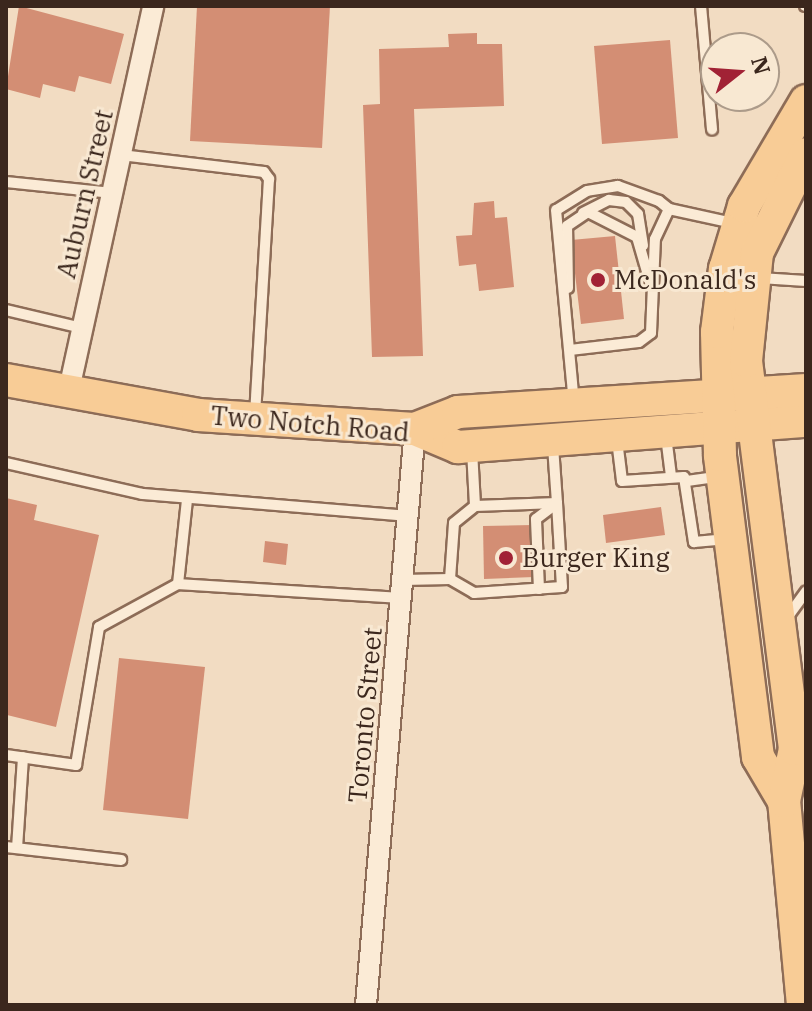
<!DOCTYPE html>
<html>
<head>
<meta charset="utf-8">
<style>
	body { margin:0 }
	#map { position:relative; width:812px; height:1011px; overflow:hidden; background:#f2dcc2; font-family:"IBM Plex Serif",serif }
	div>[style] { position:absolute }
	[style*='--x'] { left:calc(var(--x)*1px); top:calc(var(--y)*1px); width:calc(var(--w)*1px); rotate:calc(var(--a)*1deg) }
	.building>* { inset:0; background:#d38e74 }
	.roads { filter:drop-shadow(2px 0 #8d6c57) drop-shadow(-2px 0 #8d6c57) drop-shadow(0 2px #8d6c57) drop-shadow(0 -2px #8d6c57) }
	.service>* { height:10px; margin:-5px; padding:0 5px; transform-origin:5px; border-radius:5px; background:#fbebd6 }
	.minor>* { height:20px; margin:-10px; padding:0 10px; transform-origin:10px; border-radius:10px; background:#fbebd6 }
	.primary>* { height:32px; margin:-16px; padding:0 16px; transform-origin:16px; border-radius:16px; background:#f8cc96 }
	.dots>* { width:22px; height:22px; translate:-50% -50%; box-sizing:border-box; border:4px solid #f8e8d2; border-radius:50% }
	span { translate:-50% -50%; white-space:nowrap; text-align:center; line-height:1.15; -webkit-text-stroke:6px #f8e8d2; paint-order:stroke }
	.street-label { font-size:26px; color:#3b271d }
	.poi-label { font-size:26px; color:#3b271d }
	.left { translate:0 -50%; text-align:left }
	.frame { position:absolute; inset:0; border:8px solid #3b271d; pointer-events:none }
	.north { position:absolute; left:700px; top:32px; width:80px; height:80px; box-sizing:border-box; background:#f8e8d2; border:2px solid #ac9b8a; border-radius:50%; rotate:73deg; font-size:22px; font-weight:700; line-height:32px; text-align:center; color:#3b271d }
	.north::after { content:''; display:block; margin:auto; width:28px; height:36px; background:#a12235; clip-path:polygon(50% 0,100% 100%,50% 72%,0 100%) }
</style>
</head>
<body>
<div id="map">
	<div class="building">
		<i style="clip-path:polygon(19px 6px,124px 34px,111px 84px,79px 76px,75px 92px,43px 84px,40px 98px,6px 89px)"></i>
		<i style="clip-path:polygon(197px 6px,330px 6px,322px 148px,190px 141px)"></i>
		<i style="clip-path:polygon(477px 33px,477px 44px,502px 44px,504px 106px,414px 109px,423px 356px,372px 357px,363px 105px,380px 104px,379px 49px,449px 47px,448px 34px)"></i>
		<i style="clip-path:polygon(670px 40px,678px 138px,602px 144px,594px 46px)"></i>
		<i style="clip-path:polygon(494px 201px,495px 218px,507px 217px,514px 287px,479px 291px,476px 264px,459px 266px,456px 236px,472px 235px,474px 203px)"></i>
		<i style="clip-path:polygon(615px 236px,624px 319px,581px 324px,571px 240px)"></i>
		<i style="clip-path:polygon(6px 498px,37px 505px,34px 520px,99px 535px,56px 727px,7px 715px)"></i>
		<i style="clip-path:polygon(661px 507px,665px 535px,606px 543px,603px 515px)"></i>
		<i style="clip-path:polygon(533px 525px,534px 577px,484px 579px,483px 526px)"></i>
		<i style="clip-path:polygon(265px 541px,288px 544px,286px 565px,263px 562px)"></i>
		<i style="clip-path:polygon(119px 658px,205px 667px,188px 819px,103px 810px)"></i>
	</div>
	<div class="roads">
		<div class="service">
			<i style="--x:701;--y:6;--w:124;--a:84.9"></i>
			<i style="--x:805;--y:6;--w:1;--a:0"></i>
			<i style="--x:121;--y:155;--w:144;--a:6.8"></i>
			<i style="--x:264;--y:172;--w:9;--a:54"></i>
			<i style="--x:269;--y:179;--w:236;--a:93.4"></i>
			<i style="--x:6;--y:182;--w:107;--a:5.9"></i>
			<i style="--x:669;--y:209;--w:66;--a:12.3"></i>
			<i style="--x:583;--y:213;--w:29;--a:-27"></i>
			<i style="--x:609;--y:200;--w:17;--a:7"></i>
			<i style="--x:626;--y:202;--w:17;--a:45"></i>
			<i style="--x:638;--y:214;--w:32;--a:81"></i>
			<i style="--x:760;--y:278;--w:46;--a:3.7"></i>
			<i style="--x:568;--y:288;--w:62;--a:-90.9"></i>
			<i style="--x:567;--y:226;--w:25;--a:-34"></i>
			<i style="--x:588;--y:212;--w:55;--a:27"></i>
			<i style="--x:637;--y:237;--w:47;--a:73.9"></i>
			<i style="--x:6;--y:310;--w:78;--a:13.3"></i>
			<i style="--x:570;--y:350;--w:69;--a:-6.6"></i>
			<i style="--x:639;--y:342;--w:15;--a:-37"></i>
			<i style="--x:651;--y:333;--w:94;--a:-87.6"></i>
			<i style="--x:655;--y:239;--w:33;--a:-65"></i>
			<i style="--x:669;--y:209;--w:13;--a:-141"></i>
			<i style="--x:659;--y:201;--w:44;--a:-159.9"></i>
			<i style="--x:618;--y:186;--w:31;--a:171"></i>
			<i style="--x:587;--y:191;--w:36;--a:148"></i>
			<i style="--x:556;--y:210;--w:194;--a:84.7"></i>
			<i style="--x:666;--y:436;--w:40;--a:82.9"></i>
			<i style="--x:617;--y:440;--w:41;--a:83"></i>
			<i style="--x:622;--y:481;--w:62;--a:-3.7"></i>
			<i style="--x:684;--y:477;--w:66;--a:81.3"></i>
			<i style="--x:694;--y:542;--w:34;--a:-5"></i>
			<i style="--x:472;--y:450;--w:56;--a:86.9"></i>
			<i style="--x:475;--y:506;--w:82;--a:-2.1"></i>
			<i style="--x:557;--y:503;--w:57;--a:-94"></i>
			<i style="--x:6;--y:463;--w:139;--a:12.8"></i>
			<i style="--x:142;--y:494;--w:266;--a:4.7"></i>
			<i style="--x:687;--y:481;--w:34;--a:-8"></i>
			<i style="--x:450;--y:579;--w:28;--a:30"></i>
			<i style="--x:474;--y:593;--w:88;--a:-3.9"></i>
			<i style="--x:562;--y:587;--w:84;--a:-93.4"></i>
			<i style="--x:403;--y:580;--w:47;--a:-1.2"></i>
			<i style="--x:450;--y:579;--w:56;--a:-85.9"></i>
			<i style="--x:454;--y:523;--w:27;--a:-39"></i>
			<i style="--x:178;--y:584;--w:223;--a:3.6"></i>
			<i style="--x:539;--y:589;--w:70;--a:-92.5"></i>
			<i style="--x:536;--y:519;--w:26;--a:-37"></i>
			<i style="--x:789;--y:615;--w:29;--a:-54"></i>
			<i style="--x:6;--y:755;--w:71;--a:8.1"></i>
			<i style="--x:76;--y:765;--w:140;--a:-80.5"></i>
			<i style="--x:99;--y:627;--w:90;--a:-28.6"></i>
			<i style="--x:178;--y:584;--w:84;--a:-83.9"></i>
			<i style="--x:6;--y:847;--w:116;--a:6.4"></i>
			<i style="--x:17;--y:848;--w:91;--a:-86.2"></i>
		</div>
		<div class="minor">
			<i style="--x:68;--y:394;--w:397;--a:-77.6"></i>
			<i style="--x:366;--y:1005;--w:578;--a:-85.14"></i>
		</div>
		<div class="primary">
			<i style="--x:6;--y:380;--w:195;--a:10.3"></i>
			<i style="--x:198;--y:415;--w:217;--a:3.7"></i>
			<i style="--x:415;--y:429;--w:47;--a:22.7"></i>
			<i style="--x:458;--y:447;--w:349;--a:-4.3"></i>
			<i style="--x:415;--y:429;--w:46;--a:-21.6"></i>
			<i style="--x:458;--y:412;--w:349;--a:-3.6"></i>
			<i style="--x:784;--y:801;--w:51;--a:-120.6"></i>
			<i style="--x:758;--y:757;--w:304;--a:-97.2"></i>
			<i style="--x:720;--y:455;--w:123;--a:-91.4"></i>
			<i style="--x:717;--y:332;--w:64;--a:-82.8"></i>
			<i style="--x:725;--y:269;--w:66;--a:-73.2"></i>
			<i style="--x:744;--y:206;--w:122;--a:-59.4"></i>
			<i style="--x:803;--y:1005;--w:205;--a:-95.3"></i>
			<i style="--x:784;--y:801;--w:53;--a:-78.1"></i>
			<i style="--x:795;--y:749;--w:391;--a:-97.2"></i>
			<i style="--x:746;--y:361;--w:109;--a:-84.2"></i>
			<i style="--x:757;--y:253;--w:110;--a:-63.7"></i>
		</div>
	</div>
	<div class="dots">
		<i style="left:598px;top:280px;background:#a12235"></i>
		<i style="left:506px;top:558px;background:#a12235"></i>
	</div>
	<div class="street-label">
		<span style="left:85px;top:194px;rotate:-77deg">Auburn Street</span>
		<span style="left:310px;top:424px;rotate:5deg">Two Notch Road</span>
		<span style="left:365px;top:715px;rotate:-85deg">Toronto Street</span>
	</div>
	<div class="poi-label">
		<span class="left" style="left:614px;top:280px">McDonald's</span>
		<span class="left" style="left:522px;top:558px">Burger King</span>
	</div>
	<div class="frame"></div>
	<div class="north">N</div>
</div>
</body>
</html>
